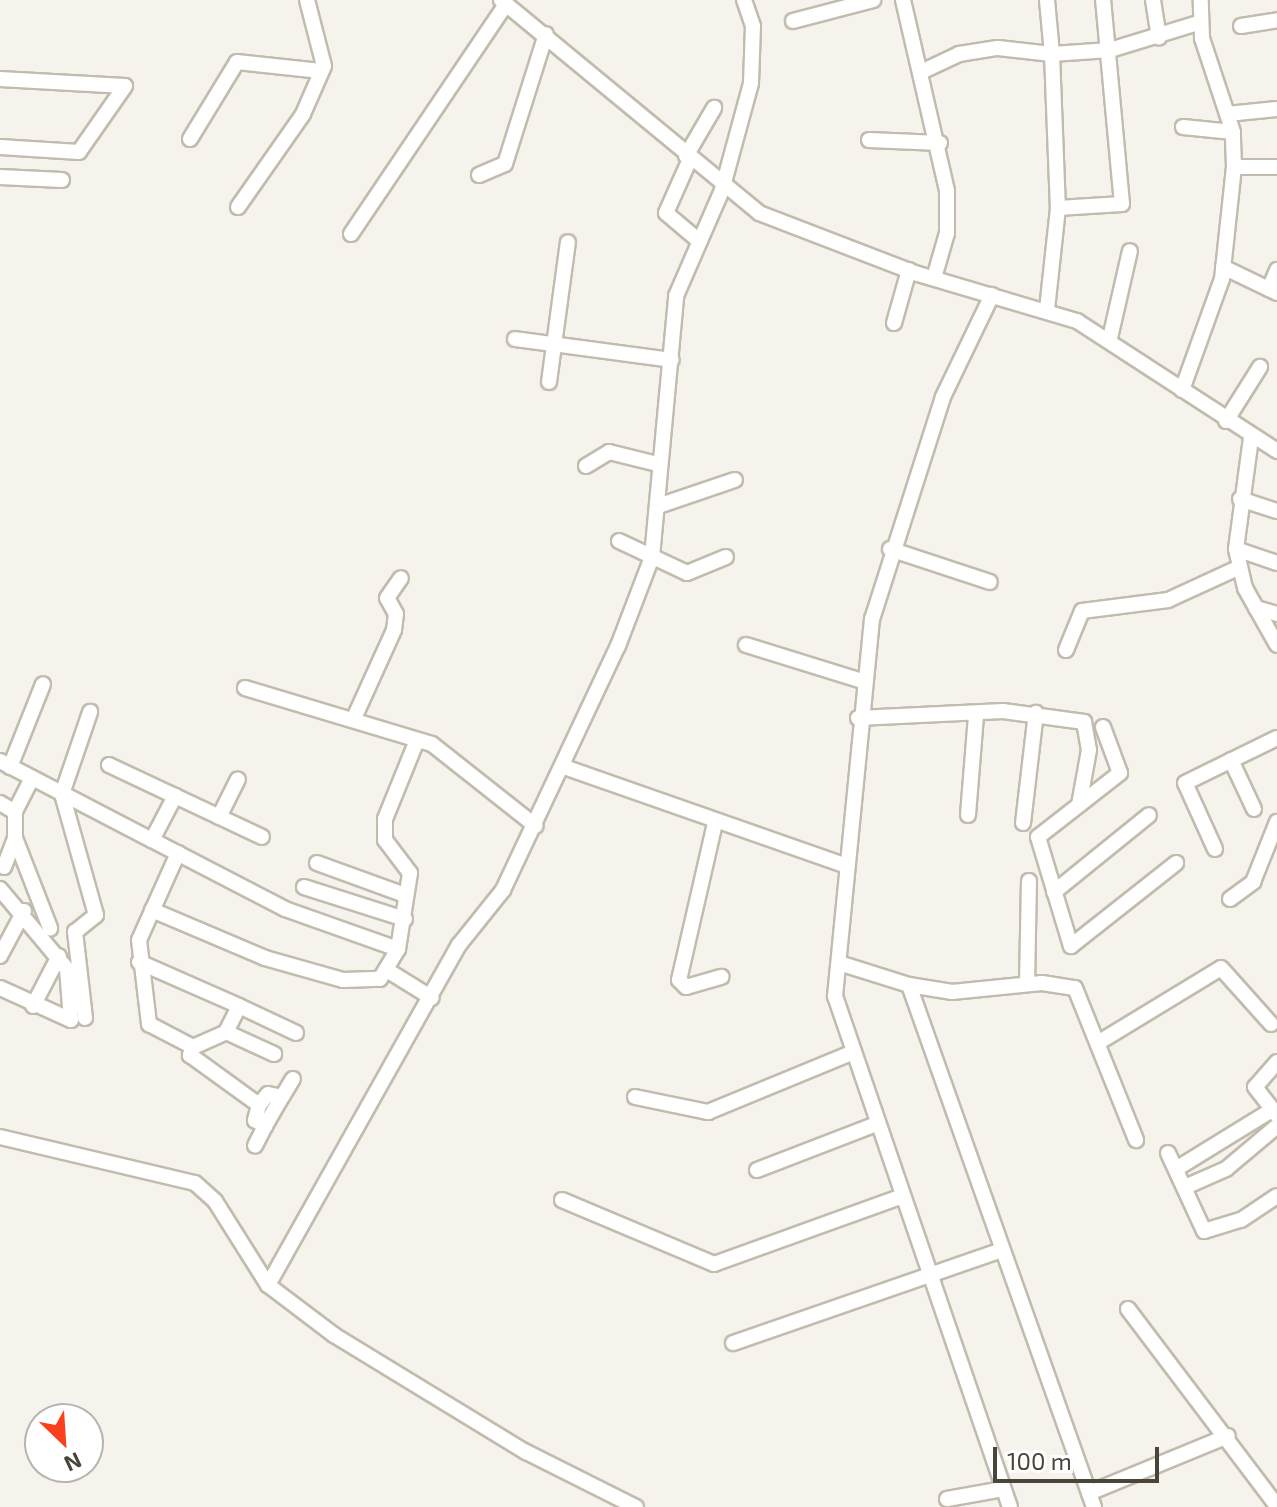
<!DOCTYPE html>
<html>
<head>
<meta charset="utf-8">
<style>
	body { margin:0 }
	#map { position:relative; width:1277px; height:1507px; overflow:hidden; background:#f6f3ec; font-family:"Exo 2",sans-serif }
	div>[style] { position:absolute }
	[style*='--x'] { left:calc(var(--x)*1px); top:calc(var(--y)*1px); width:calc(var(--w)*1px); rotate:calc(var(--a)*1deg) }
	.roads { filter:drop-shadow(2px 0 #c2bbae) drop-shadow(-2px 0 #c2bbae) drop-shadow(0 2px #c2bbae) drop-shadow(0 -2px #c2bbae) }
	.minor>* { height:14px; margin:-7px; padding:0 7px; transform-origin:7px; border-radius:7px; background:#fff }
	span { translate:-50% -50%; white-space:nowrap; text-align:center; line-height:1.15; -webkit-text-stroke:6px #fff; paint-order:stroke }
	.north { position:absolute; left:24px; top:1403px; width:80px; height:80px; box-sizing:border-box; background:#fff; border:2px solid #b7b4b0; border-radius:50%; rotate:155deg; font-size:22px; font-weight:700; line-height:32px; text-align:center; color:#4b4439 }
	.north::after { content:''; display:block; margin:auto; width:28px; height:36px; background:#fc3f1d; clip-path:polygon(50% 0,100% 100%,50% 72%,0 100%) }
	.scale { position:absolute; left:993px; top:1447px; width:166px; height:36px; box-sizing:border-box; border:4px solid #4b4439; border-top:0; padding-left:10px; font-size:24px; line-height:28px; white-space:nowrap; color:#4b4439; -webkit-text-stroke:6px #fff; paint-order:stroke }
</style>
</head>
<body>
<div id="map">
	<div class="roads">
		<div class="minor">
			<i style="--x:501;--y:0;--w:335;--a:39.5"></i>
			<i style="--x:759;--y:213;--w:170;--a:21"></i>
			<i style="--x:918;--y:274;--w:166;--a:16.5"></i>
			<i style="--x:1077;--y:321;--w:239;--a:33"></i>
			<i style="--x:903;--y:0;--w:196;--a:77"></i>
			<i style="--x:947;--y:191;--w:42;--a:90"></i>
			<i style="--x:947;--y:233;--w:47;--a:106.1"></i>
			<i style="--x:1047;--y:0;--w:54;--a:84.7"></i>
			<i style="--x:1052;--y:54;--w:58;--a:-3.9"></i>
			<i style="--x:1110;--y:50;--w:95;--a:-17.1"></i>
			<i style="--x:1153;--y:0;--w:38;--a:81"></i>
			<i style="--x:793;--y:21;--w:83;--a:-14.7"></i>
			<i style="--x:1241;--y:26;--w:36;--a:-9"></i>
			<i style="--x:921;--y:72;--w:42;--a:-25.3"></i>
			<i style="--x:959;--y:54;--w:39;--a:-9"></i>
			<i style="--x:998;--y:48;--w:54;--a:6.3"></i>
			<i style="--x:1052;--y:54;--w:154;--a:87.8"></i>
			<i style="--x:1058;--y:208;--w:102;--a:96.2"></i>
			<i style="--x:0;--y:79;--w:125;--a:3.2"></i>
			<i style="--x:125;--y:86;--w:80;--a:124.9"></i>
			<i style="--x:79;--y:152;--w:79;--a:-176.4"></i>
			<i style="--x:1227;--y:114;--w:50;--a:-5.7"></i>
			<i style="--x:1183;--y:127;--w:50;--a:5.7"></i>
			<i style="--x:190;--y:139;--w:90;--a:-58.6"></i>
			<i style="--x:237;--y:62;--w:84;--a:6.1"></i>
			<i style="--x:869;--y:140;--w:71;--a:2.4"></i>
			<i style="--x:686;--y:156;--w:56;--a:-59.7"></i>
			<i style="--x:690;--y:159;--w:59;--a:114"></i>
			<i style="--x:666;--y:213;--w:42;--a:40.2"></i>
			<i style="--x:1234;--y:167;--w:43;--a:0"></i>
			<i style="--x:479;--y:175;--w:28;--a:-23"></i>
			<i style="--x:505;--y:164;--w:136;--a:-72.5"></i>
			<i style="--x:0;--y:177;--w:62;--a:2.8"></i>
			<i style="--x:238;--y:207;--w:113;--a:-55"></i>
			<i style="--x:303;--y:114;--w:52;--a:-66.4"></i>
			<i style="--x:324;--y:66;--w:68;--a:-104.4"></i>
			<i style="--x:1058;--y:208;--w:64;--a:-3.6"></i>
			<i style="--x:1122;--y:204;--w:205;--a:-95.3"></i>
			<i style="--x:351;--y:234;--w:277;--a:-56"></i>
			<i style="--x:1223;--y:267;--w:60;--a:25.7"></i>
			<i style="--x:1269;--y:289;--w:21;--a:-67"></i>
			<i style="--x:992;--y:295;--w:113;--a:115.7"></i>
			<i style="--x:943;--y:397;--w:233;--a:107.7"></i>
			<i style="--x:872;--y:619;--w:379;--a:95.6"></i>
			<i style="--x:835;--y:996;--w:540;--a:71.1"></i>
			<i style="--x:894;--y:323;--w:55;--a:-74.2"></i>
			<i style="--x:1110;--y:338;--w:89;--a:-77.1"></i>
			<i style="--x:515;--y:339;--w:158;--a:7.6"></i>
			<i style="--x:549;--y:382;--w:141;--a:-82.3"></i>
			<i style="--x:1182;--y:390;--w:118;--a:-70.2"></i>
			<i style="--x:1222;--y:279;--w:113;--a:-83.9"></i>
			<i style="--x:1234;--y:167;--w:35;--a:-92"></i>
			<i style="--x:1233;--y:132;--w:99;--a:-108.3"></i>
			<i style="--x:1202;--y:38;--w:38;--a:-92"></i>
			<i style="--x:1226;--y:421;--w:64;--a:-57.8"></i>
			<i style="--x:1251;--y:438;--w:112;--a:97.7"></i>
			<i style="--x:1236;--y:549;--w:40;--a:77"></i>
			<i style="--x:1245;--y:588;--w:65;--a:60.7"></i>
			<i style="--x:586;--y:466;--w:27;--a:-31"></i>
			<i style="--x:609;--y:452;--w:50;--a:13.8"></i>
			<i style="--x:1240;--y:499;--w:39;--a:18"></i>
			<i style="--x:661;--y:505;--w:78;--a:-18.7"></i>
			<i style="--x:619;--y:541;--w:75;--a:25.2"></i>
			<i style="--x:687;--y:573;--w:42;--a:-22.3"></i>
			<i style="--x:890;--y:549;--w:105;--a:18.3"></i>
			<i style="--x:1236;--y:549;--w:43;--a:18.9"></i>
			<i style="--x:1256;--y:608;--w:22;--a:16"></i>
			<i style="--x:746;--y:645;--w:121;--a:17.2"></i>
			<i style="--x:1066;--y:650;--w:42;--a:-67.7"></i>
			<i style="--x:1082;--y:611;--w:87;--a:-7.3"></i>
			<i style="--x:1168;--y:600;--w:77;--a:-24.6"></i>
			<i style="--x:245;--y:688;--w:195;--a:16.7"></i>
			<i style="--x:432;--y:744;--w:132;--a:38.3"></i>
			<i style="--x:355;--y:716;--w:94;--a:-65.6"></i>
			<i style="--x:394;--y:630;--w:16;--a:-83"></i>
			<i style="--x:396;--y:614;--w:18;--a:-119"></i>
			<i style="--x:387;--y:598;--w:24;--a:-55"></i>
			<i style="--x:858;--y:718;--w:145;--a:-2.8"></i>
			<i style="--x:1003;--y:711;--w:82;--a:7.7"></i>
			<i style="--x:1084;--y:722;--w:28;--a:80"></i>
			<i style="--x:1089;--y:750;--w:56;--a:100.3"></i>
			<i style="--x:1103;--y:727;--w:49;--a:69.7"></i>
			<i style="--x:1120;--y:773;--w:104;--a:142"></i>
			<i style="--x:1038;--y:837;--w:114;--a:73.2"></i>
			<i style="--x:1071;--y:946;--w:134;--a:-38.3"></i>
			<i style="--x:1231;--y:760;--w:54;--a:64.9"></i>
			<i style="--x:0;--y:761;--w:171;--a:27.5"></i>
			<i style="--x:152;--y:840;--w:50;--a:-62.4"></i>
			<i style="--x:175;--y:796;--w:96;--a:25.2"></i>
			<i style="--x:109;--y:765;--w:73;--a:25.2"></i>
			<i style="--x:10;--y:767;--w:89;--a:-68.3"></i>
			<i style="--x:564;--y:767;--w:300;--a:19.3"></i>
			<i style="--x:32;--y:778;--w:38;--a:117"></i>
			<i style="--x:15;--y:812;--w:26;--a:90"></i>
			<i style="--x:15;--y:838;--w:97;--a:68.7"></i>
			<i style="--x:0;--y:803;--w:17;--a:31"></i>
			<i style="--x:968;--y:815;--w:100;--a:-85.4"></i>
			<i style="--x:219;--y:817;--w:42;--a:-63.4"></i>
			<i style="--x:715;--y:823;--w:161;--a:102.9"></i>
			<i style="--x:679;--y:980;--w:10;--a:45"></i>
			<i style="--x:686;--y:987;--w:37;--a:-16"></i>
			<i style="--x:1023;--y:823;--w:111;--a:-83.3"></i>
			<i style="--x:152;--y:840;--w:150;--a:27.4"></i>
			<i style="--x:285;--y:909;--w:120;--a:19.5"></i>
			<i style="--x:1215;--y:849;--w:72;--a:-114.4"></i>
			<i style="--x:1185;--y:783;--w:102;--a:-26.1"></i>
			<i style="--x:178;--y:853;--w:95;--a:114.1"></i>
			<i style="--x:139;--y:940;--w:85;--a:83.2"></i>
			<i style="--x:149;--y:1024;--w:50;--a:27.6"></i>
			<i style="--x:193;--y:1047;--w:36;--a:-24"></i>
			<i style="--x:226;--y:1032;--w:29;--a:-63"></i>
			<i style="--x:239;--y:1006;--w:63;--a:25.3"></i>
			<i style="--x:317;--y:863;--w:94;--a:20"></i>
			<i style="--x:4;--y:867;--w:31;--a:-69"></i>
			<i style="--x:304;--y:887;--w:106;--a:17.6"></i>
			<i style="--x:0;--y:889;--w:104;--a:50.1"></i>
			<i style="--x:67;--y:969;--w:51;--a:85.5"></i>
			<i style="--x:71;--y:1020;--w:78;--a:-155.7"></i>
			<i style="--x:1054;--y:892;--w:122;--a:-39"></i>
			<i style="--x:1230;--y:899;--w:29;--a:-36"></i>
			<i style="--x:1253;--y:882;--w:65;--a:-68.2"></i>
			<i style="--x:152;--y:910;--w:123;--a:23"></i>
			<i style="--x:265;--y:958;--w:81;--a:15.8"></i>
			<i style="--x:343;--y:980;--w:37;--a:-2"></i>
			<i style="--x:380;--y:979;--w:35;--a:-59"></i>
			<i style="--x:398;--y:949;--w:77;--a:-81"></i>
			<i style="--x:410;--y:873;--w:41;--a:-127.1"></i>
			<i style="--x:385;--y:840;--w:21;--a:-90"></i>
			<i style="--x:385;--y:819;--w:85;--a:-67.9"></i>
			<i style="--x:0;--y:956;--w:51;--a:-61.9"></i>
			<i style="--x:139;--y:962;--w:109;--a:23.7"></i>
			<i style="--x:839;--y:963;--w:73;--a:17.4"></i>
			<i style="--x:909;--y:985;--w:554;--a:70.49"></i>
			<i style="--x:390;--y:972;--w:49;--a:31.8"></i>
			<i style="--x:1027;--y:984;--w:103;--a:-88.9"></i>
			<i style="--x:909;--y:985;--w:44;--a:9.2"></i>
			<i style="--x:952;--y:992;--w:90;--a:-5.7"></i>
			<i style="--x:1042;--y:983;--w:33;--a:9"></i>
			<i style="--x:1075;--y:988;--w:164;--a:68.1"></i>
			<i style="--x:33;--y:1006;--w:56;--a:-62.5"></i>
			<i style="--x:85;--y:1018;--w:87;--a:-96.6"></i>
			<i style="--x:75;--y:932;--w:27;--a:-39"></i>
			<i style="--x:96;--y:915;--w:126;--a:-105.7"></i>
			<i style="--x:62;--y:794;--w:87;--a:-71.1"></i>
			<i style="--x:226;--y:1032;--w:53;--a:24.6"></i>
			<i style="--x:1101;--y:1041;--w:140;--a:-31.3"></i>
			<i style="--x:1221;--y:968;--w:75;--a:48.2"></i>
			<i style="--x:193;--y:1047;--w:9;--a:111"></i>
			<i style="--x:190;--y:1055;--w:85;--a:35.9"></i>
			<i style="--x:259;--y:1105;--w:16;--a:105"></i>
			<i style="--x:255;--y:1120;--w:12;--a:31"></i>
			<i style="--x:265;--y:1126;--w:22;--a:117"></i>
			<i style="--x:1277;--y:1062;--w:33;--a:131"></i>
			<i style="--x:1255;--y:1087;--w:36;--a:52"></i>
			<i style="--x:635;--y:1097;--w:75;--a:11.6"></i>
			<i style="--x:708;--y:1112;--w:155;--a:-22.4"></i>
			<i style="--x:259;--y:1105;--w:14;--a:-51"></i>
			<i style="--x:268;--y:1094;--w:14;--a:12"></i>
			<i style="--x:282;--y:1097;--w:21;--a:-59"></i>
			<i style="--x:265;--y:1126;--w:34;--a:-60"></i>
			<i style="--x:0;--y:1137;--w:200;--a:13.3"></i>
			<i style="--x:195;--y:1183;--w:27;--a:42"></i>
			<i style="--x:215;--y:1201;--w:99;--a:57.8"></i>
			<i style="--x:268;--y:1285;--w:83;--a:37.1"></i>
			<i style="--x:334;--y:1335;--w:225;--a:31.4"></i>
			<i style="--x:526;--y:1452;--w:123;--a:26.6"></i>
			<i style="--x:1168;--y:1153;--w:86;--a:65.2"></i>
			<i style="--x:1204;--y:1231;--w:39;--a:-17"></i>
			<i style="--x:1241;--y:1220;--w:43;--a:-33.7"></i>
			<i style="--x:1176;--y:1169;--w:113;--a:-31.6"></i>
			<i style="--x:757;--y:1170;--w:128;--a:-21.1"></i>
			<i style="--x:1185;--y:1187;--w:45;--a:-23.7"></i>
			<i style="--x:1226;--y:1169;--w:67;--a:-40.1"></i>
			<i style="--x:562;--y:1200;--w:165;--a:22.8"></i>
			<i style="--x:714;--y:1264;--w:198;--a:-19.8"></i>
			<i style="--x:268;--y:1285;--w:390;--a:-60.7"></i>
			<i style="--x:459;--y:945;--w:70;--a:-51.3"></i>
			<i style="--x:503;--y:890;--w:270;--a:-64.8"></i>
			<i style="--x:618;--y:646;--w:95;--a:-69.1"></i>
			<i style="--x:652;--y:557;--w:262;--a:-84.7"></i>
			<i style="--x:676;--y:296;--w:116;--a:-66.5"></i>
			<i style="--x:722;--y:190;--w:111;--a:-74.8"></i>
			<i style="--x:751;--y:83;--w:57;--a:-88"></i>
			<i style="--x:753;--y:26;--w:28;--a:-109"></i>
			<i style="--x:1128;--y:1309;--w:247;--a:52.9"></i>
			<i style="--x:733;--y:1343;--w:284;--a:-19.1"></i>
			<i style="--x:1089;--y:1493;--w:150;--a:-22.3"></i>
			<i style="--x:947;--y:1499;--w:57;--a:-10.1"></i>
		</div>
	</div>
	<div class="north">N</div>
	<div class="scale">100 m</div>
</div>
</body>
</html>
